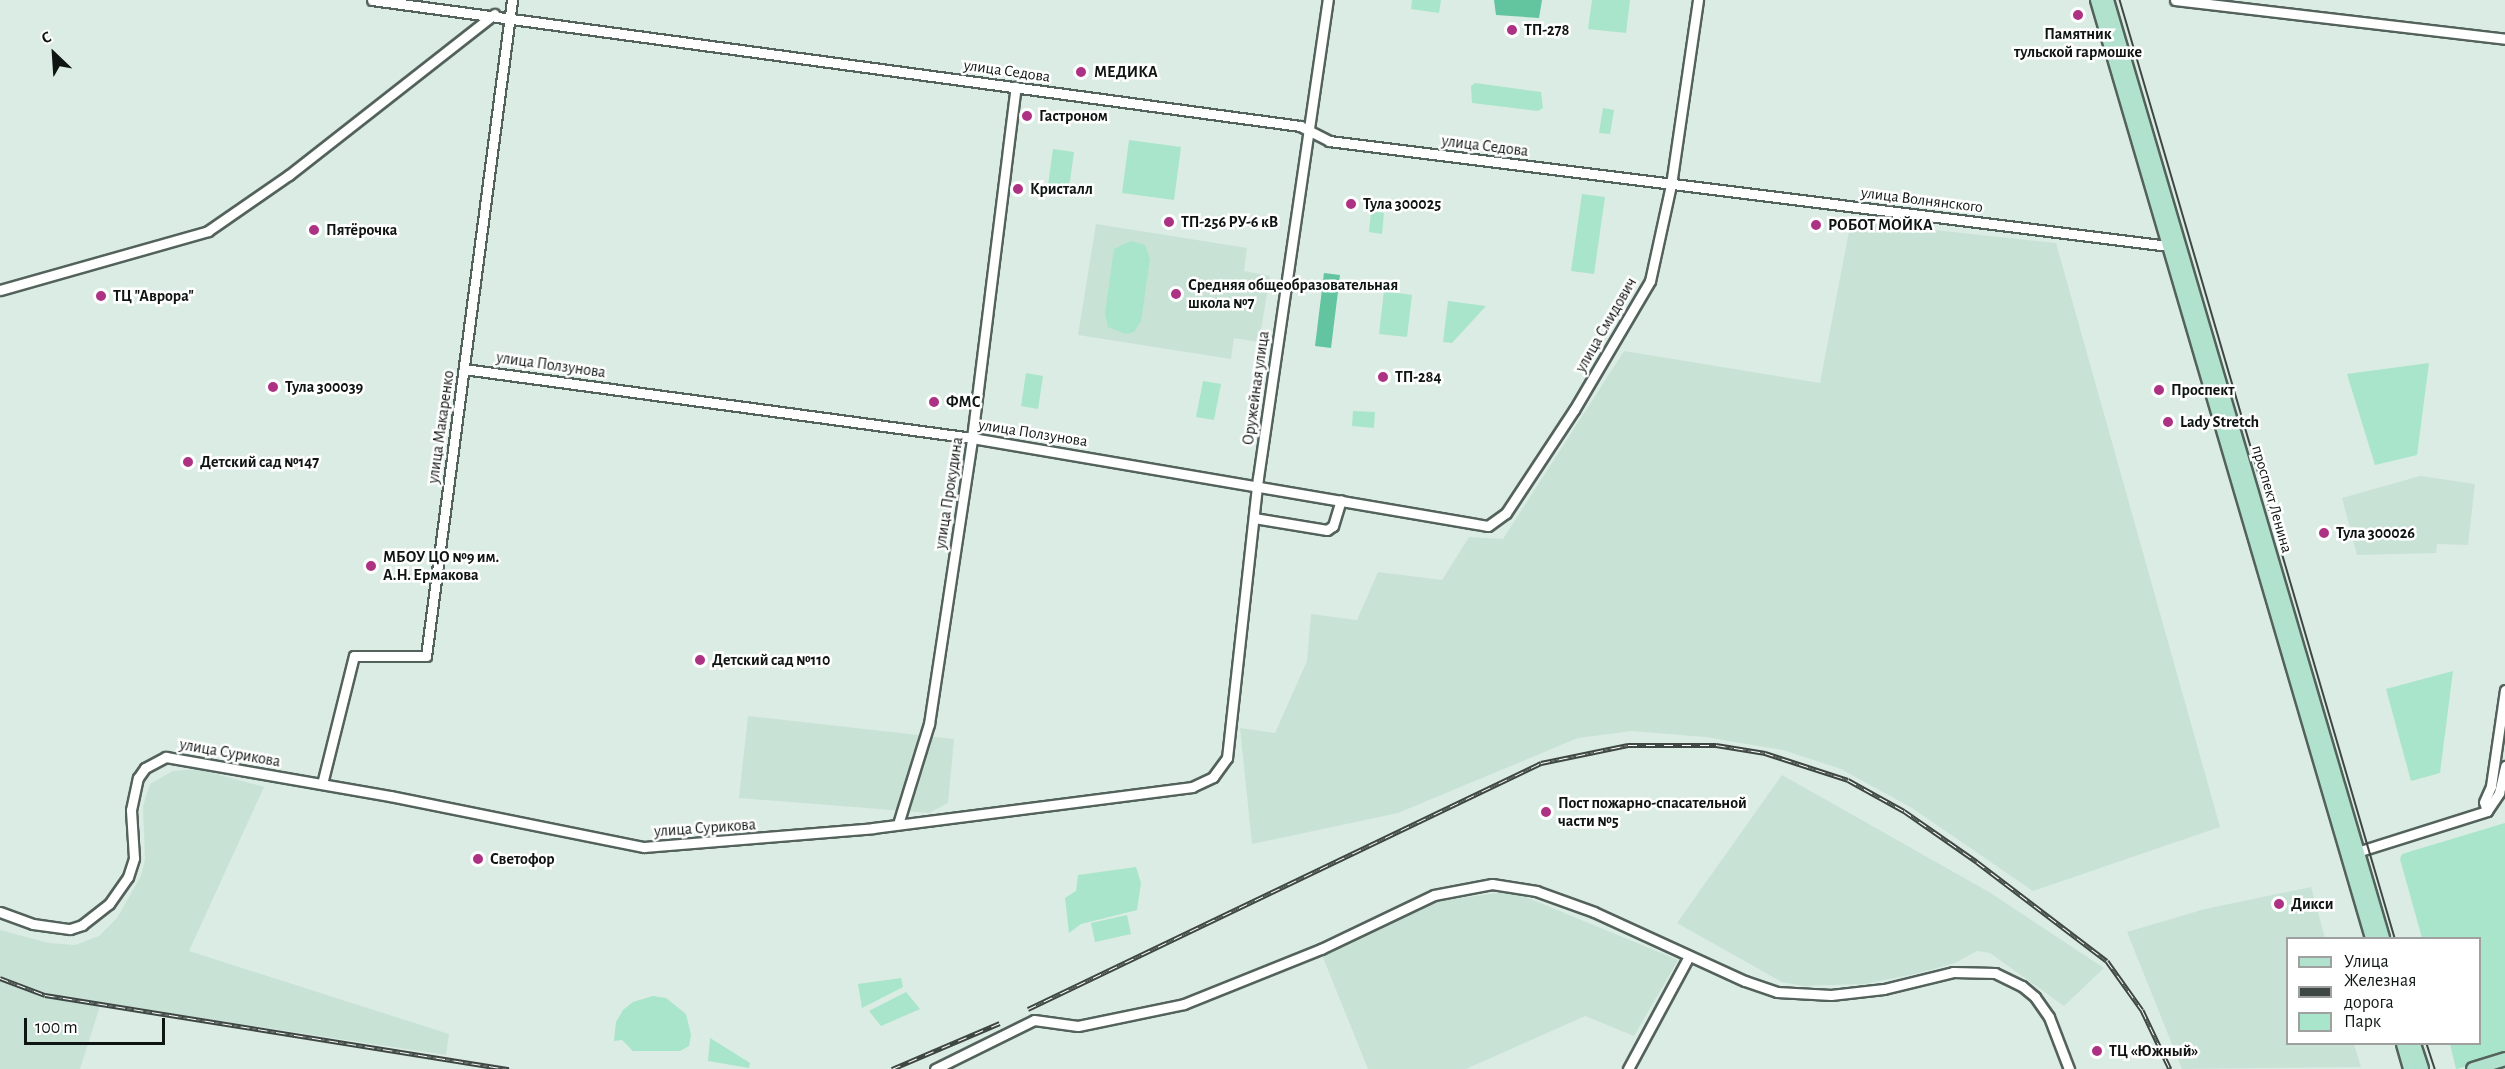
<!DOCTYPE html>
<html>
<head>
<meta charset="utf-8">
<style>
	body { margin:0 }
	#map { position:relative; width:2505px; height:1069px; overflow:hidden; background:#dbece4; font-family:"Alegreya Sans",sans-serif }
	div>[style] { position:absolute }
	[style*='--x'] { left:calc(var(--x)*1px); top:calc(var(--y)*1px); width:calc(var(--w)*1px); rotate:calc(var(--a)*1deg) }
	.built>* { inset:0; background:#c9e2d6 }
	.green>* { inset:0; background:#a8e5ca }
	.forest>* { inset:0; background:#62c59f }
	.roads { filter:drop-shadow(2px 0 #53625b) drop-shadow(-2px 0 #53625b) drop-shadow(0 2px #53625b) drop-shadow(0 -2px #53625b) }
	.minor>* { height:9px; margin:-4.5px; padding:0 4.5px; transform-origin:4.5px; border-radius:4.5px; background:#fff }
	.major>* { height:12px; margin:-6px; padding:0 6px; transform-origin:6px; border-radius:6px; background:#b0e2cd }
	.tram>* { height:1.5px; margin:-0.75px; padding:0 0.75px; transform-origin:0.75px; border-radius:0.75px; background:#3f4744 }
	.rail>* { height:5px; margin-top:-2.5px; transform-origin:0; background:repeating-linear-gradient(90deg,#fff 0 9px,#3f4744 0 18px); box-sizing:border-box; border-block:2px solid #3f4744 }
	.dots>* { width:16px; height:16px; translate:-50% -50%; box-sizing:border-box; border:3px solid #fff; border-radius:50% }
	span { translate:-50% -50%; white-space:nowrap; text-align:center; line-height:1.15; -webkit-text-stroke:5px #fff; paint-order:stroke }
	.poi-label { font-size:16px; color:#0f1513; font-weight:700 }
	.left { translate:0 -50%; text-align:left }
	.street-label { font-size:16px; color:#0f1513 }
	.legend { position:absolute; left:2286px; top:937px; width:195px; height:108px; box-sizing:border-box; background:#fff; border:2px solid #9fa1a1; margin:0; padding:8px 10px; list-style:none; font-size:18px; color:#0f1513 }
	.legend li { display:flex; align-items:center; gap:12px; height:30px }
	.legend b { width:30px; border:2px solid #9fa1a1 }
	.north { position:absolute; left:24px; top:24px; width:60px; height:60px; -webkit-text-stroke:4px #fff; paint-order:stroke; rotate:335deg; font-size:16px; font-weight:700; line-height:24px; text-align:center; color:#0f1513 }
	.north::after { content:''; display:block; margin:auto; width:21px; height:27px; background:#0f1513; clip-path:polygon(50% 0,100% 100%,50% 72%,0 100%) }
	.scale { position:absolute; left:24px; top:1018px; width:141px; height:27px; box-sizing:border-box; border:3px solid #0f1513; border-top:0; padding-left:8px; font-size:18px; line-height:21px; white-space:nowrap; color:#0f1513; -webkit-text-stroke:4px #fff; paint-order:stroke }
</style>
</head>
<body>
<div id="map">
	<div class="built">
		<i style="clip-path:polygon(1851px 221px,2056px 243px,2220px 827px,2033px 891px,1912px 808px,1841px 769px,1783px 750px,1705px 737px,1632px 731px,1578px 738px,1398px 813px,1252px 844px,1240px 728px,1275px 733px,1307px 661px,1311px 614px,1357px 620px,1378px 572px,1442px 580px,1469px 537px,1503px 539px,1624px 351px,1820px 383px)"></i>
		<i style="clip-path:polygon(1096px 224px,1247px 248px,1244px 271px,1270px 276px,1259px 342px,1234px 338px,1231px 359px,1078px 335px)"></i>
		<i style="clip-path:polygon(2420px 476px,2475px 484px,2468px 545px,2437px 544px,2436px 553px,2357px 555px,2342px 498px)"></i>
		<i style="clip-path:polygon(748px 716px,954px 739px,948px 803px,929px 813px,739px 798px)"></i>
		<i style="clip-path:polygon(197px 769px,264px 787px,189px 951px,449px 1034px,446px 1055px,101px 1003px,80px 1069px,0 1069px,0 930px,49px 943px,75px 945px,99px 936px,117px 918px,141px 876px,145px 859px,143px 806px,150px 784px,173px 771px)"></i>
		<i style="clip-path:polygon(1782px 775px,1989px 892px,2104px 968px,2064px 1006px,1990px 953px,1977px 951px,1955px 963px,1915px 974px,1864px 984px,1803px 986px,1782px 982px,1677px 923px)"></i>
		<i style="clip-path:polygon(2311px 887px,2325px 938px,2288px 938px,2288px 1044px,2354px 1044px,2361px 1067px,2182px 1069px,2127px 932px,2205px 909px)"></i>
		<i style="clip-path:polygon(1511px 891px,1678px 960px,1634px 1036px,1585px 1016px,1466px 1069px,1368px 1069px,1322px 955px,1440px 901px)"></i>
	</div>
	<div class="green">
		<i style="clip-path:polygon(1412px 0,1441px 0,1439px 13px,1411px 9px)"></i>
		<i style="clip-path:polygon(1592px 0,1630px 0,1626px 33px,1588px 29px)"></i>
		<i style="clip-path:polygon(1475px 83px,1541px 92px,1543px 108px,1538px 111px,1472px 103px,1471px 86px)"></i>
		<i style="clip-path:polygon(1603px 108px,1614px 110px,1610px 134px,1599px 133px)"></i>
		<i style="clip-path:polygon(1129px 140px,1181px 147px,1174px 200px,1122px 193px)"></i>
		<i style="clip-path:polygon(1053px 149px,1074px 152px,1068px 195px,1047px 192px)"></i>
		<i style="clip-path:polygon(1582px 194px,1605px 197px,1594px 274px,1571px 271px)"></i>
		<i style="clip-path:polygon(1371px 211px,1384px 213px,1382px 234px,1369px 232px)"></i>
		<i style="clip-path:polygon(1131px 241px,1145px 245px,1150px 259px,1141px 321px,1134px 332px,1126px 334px,1108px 327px,1105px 314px,1114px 249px)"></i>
		<i style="clip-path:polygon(1384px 291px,1412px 295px,1407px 337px,1379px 334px)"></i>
		<i style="clip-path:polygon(1448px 301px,1486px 306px,1452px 343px,1443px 342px)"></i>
		<i style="clip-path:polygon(2429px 363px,2417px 455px,2375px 465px,2347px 374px)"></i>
		<i style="clip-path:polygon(1026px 373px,1043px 376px,1038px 409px,1021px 406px)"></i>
		<i style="clip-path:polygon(1203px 381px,1221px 384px,1214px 420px,1196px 417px)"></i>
		<i style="clip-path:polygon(1353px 411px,1375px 412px,1374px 428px,1352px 426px)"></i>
		<i style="clip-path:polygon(2453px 671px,2440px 773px,2411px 781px,2386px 689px)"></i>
		<i style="clip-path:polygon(2505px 823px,2505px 1057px,2456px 1069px,2450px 1044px,2480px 1044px,2480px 938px,2422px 938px,2400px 859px,2402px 854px)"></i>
		<i style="clip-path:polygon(1136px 867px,1141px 883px,1137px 910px,1081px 924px,1069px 933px,1065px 898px,1076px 891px,1078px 875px)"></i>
		<i style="clip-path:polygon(1127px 915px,1131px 934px,1095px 942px,1091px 923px)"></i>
		<i style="clip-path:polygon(901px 978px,903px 987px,862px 1008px,858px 984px)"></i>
		<i style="clip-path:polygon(906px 992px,920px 1009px,881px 1026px,869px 1011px)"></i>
		<i style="clip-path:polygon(653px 996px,666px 998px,686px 1014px,691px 1035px,689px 1046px,680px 1051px,633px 1051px,622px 1040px,614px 1041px,616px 1022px,623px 1010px,633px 1002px)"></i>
		<i style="clip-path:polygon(710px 1038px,750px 1063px,749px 1068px,708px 1061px)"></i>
	</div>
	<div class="forest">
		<i style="clip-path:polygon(1494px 0,1542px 0,1539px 18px,1496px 15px)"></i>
		<i style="clip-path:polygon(1324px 273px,1340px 275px,1331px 348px,1315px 346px)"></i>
	</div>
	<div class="roads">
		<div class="minor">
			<i style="--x:372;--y:0;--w:937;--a:7.73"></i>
			<i style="--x:1300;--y:126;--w:33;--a:27"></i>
			<i style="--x:1329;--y:141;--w:847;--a:7.13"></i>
			<i style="--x:2175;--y:0;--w:332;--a:6.7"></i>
			<i style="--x:0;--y:290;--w:216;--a:-15.8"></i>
			<i style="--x:208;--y:231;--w:98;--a:-34.7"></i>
			<i style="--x:289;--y:175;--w:261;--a:-38.1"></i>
			<i style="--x:464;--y:369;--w:513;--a:7.73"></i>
			<i style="--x:972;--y:438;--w:523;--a:9.68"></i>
			<i style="--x:1488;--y:526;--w:22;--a:-36"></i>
			<i style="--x:1506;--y:513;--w:123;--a:-56.6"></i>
			<i style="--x:1574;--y:410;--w:150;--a:-59.5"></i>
			<i style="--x:1650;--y:281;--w:98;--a:-77.7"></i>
			<i style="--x:1671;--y:185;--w:187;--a:-81.7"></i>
			<i style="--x:1254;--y:518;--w:74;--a:9.3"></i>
			<i style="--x:1327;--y:530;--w:7;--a:-34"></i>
			<i style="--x:1333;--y:526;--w:27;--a:-73"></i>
			<i style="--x:322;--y:784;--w:132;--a:-76"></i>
			<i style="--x:354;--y:656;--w:72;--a:0"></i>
			<i style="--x:426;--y:656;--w:662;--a:-82.53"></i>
			<i style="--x:2487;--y:811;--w:9;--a:-108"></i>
			<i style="--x:2484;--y:802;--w:17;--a:-66"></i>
			<i style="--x:2491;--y:786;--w:97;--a:-81.7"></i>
			<i style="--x:898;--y:824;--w:105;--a:-72.8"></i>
			<i style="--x:929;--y:724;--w:289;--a:-81.4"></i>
			<i style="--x:972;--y:438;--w:354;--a:-82.9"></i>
			<i style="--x:2357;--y:852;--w:136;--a:-17.5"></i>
			<i style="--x:2487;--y:811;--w:22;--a:-56"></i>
			<i style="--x:2499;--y:793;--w:28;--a:-77"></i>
			<i style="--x:0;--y:912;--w:35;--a:20"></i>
			<i style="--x:33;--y:924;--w:37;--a:8"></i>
			<i style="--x:70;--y:929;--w:13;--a:-18"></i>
			<i style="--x:82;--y:925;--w:34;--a:-38"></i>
			<i style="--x:109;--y:904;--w:33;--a:-55"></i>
			<i style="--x:128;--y:877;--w:20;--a:-72"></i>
			<i style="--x:134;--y:858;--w:48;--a:-93.6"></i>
			<i style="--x:131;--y:810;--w:33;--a:-78"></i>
			<i style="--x:138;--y:778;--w:12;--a:-55"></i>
			<i style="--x:145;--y:768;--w:24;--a:-28"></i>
			<i style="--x:166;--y:757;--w:227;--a:9.9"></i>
			<i style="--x:390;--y:796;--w:259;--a:11.4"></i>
			<i style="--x:644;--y:847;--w:230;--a:-4.7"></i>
			<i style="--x:873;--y:828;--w:322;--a:-7.3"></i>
			<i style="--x:1192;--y:787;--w:23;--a:-25"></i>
			<i style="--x:1213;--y:777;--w:24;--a:-54"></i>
			<i style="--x:1227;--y:758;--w:282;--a:-83.7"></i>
			<i style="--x:1258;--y:478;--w:483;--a:-81.7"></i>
			<i style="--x:935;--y:1069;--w:110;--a:-26.3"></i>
			<i style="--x:1034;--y:1020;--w:44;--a:7.8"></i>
			<i style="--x:1078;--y:1026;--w:108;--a:-11.7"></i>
			<i style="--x:1184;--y:1004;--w:148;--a:-21.9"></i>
			<i style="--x:1321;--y:949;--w:125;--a:-25.5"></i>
			<i style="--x:1434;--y:895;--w:59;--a:-10.7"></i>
			<i style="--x:1492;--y:884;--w:45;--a:9"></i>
			<i style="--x:1536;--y:891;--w:62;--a:19.9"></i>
			<i style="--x:1594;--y:912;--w:166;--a:24.6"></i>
			<i style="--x:1745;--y:981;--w:34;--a:19"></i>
			<i style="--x:1777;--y:992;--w:54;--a:3.2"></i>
			<i style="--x:1831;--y:995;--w:53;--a:-6.5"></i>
			<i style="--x:1884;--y:989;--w:71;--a:-13.8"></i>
			<i style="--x:1953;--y:972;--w:42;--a:1.4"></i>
			<i style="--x:1995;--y:973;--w:30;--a:26"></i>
			<i style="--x:2022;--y:986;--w:17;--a:40"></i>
			<i style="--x:2035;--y:997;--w:24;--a:55"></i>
			<i style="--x:2049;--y:1017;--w:56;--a:69"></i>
			<i style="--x:1628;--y:1069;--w:128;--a:-61.6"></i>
		</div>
		<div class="major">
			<i style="--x:2097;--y:0;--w:977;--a:73.66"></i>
			<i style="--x:2107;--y:0;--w:978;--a:73.6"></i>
			<i style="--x:2403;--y:1044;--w:26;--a:74"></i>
			<i style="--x:2414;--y:1044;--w:26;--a:72"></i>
			<i style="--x:2473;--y:1069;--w:34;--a:-17"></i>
		</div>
	</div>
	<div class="tram">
		<i style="--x:2120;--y:0;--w:977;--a:73.66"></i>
		<i style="--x:2427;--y:1044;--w:26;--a:72"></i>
	</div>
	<div class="rail">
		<i style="--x:0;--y:978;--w:48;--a:20.7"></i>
		<i style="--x:45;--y:995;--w:470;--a:9.1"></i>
		<i style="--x:1028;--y:1009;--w:569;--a:-25.62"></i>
		<i style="--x:1541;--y:763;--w:89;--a:-11.7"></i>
		<i style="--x:1628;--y:745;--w:88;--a:0"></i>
		<i style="--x:1716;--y:745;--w:50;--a:9.3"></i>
		<i style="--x:1765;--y:753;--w:87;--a:18"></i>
		<i style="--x:1848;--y:780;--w:64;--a:29"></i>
		<i style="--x:1904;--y:811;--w:89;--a:34.9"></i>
		<i style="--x:1977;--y:862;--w:163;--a:37.3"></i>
		<i style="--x:2107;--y:961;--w:60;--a:54.5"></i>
		<i style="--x:2142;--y:1010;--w:65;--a:64.6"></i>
		<i style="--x:892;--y:1069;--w:117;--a:-23.1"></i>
	</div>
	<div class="dots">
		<i style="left:2078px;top:15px;background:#ad3284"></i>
		<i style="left:1512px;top:30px;background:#ad3284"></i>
		<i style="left:1081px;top:72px;background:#ad3284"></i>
		<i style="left:1027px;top:116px;background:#ad3284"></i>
		<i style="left:1018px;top:189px;background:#ad3284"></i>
		<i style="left:1351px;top:204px;background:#ad3284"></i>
		<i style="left:1169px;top:222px;background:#ad3284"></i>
		<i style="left:1816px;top:225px;background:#ad3284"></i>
		<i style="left:314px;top:230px;background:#ad3284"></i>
		<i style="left:1176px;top:294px;background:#ad3284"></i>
		<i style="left:101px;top:296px;background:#ad3284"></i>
		<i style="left:1383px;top:377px;background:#ad3284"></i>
		<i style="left:273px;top:387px;background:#ad3284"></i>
		<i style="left:2159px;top:390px;background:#ad3284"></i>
		<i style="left:934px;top:402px;background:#ad3284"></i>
		<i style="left:2168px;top:422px;background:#ad3284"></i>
		<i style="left:188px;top:462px;background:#ad3284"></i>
		<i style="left:2324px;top:533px;background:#ad3284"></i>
		<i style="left:371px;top:566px;background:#ad3284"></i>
		<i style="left:700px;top:660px;background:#ad3284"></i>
		<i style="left:1546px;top:812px;background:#ad3284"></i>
		<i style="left:478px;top:859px;background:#ad3284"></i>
		<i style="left:2279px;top:904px;background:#ad3284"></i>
		<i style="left:2097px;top:1051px;background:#ad3284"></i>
	</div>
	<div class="poi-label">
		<span class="left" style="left:1524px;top:30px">ТП-278</span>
		<span style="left:2078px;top:43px">Памятник<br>тульской гармошке</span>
		<span class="left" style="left:1094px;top:72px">МЕДИКА</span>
		<span class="left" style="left:1039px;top:116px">Гастроном</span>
		<span class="left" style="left:1030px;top:189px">Кристалл</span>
		<span class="left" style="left:1363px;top:204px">Тула 300025</span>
		<span class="left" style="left:1181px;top:222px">ТП-256 РУ-6 кВ</span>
		<span class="left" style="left:1828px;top:225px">РОБОТ МОЙКА</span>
		<span class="left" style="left:326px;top:230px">Пятёрочка</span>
		<span class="left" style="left:1188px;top:294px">Средняя общеобразовательная<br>школа №7</span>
		<span class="left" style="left:113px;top:296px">ТЦ "Аврора"</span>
		<span class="left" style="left:1395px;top:377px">ТП-284</span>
		<span class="left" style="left:285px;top:387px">Тула 300039</span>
		<span class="left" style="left:2171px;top:390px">Проспект</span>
		<span class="left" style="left:946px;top:402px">ФМС</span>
		<span class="left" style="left:2180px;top:422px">Lady Stretch</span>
		<span class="left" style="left:200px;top:462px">Детский сад №147</span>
		<span class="left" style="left:2336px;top:533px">Тула 300026</span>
		<span class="left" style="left:383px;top:566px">МБОУ ЦО №9 им.<br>А.Н. Ермакова</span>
		<span class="left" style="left:712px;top:660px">Детский сад №110</span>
		<span class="left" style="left:1558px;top:812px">Пост пожарно-спасательной<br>части №5</span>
		<span class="left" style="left:490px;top:859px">Светофор</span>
		<span class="left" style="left:2291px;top:904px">Дикси</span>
		<span class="left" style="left:2109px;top:1051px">ТЦ «Южный»</span>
	</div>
	<div class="street-label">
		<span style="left:1007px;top:71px;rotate:8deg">улица Седова</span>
		<span style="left:1485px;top:146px;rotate:7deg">улица Седова</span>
		<span style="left:1922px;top:200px;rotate:7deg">улица Волнянского</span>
		<span style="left:1606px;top:325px;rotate:-60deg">улица Смидович</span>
		<span style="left:551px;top:365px;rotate:8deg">улица Ползунова</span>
		<span style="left:1256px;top:388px;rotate:-82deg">Оружейная улица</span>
		<span style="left:441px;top:427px;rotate:-82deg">улица Макаренко</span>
		<span style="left:1033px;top:433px;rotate:9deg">улица Ползунова</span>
		<span style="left:949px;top:493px;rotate:-81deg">улица Прокудина</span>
		<span style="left:2272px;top:499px;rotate:74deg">проспект Ленина</span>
		<span style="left:230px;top:753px;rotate:10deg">улица Сурикова</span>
		<span style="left:705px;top:828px;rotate:-4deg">улица Сурикова</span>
	</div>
	<ul class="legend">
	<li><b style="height:8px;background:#b0e2cd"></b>Улица</li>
	<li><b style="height:8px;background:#3f4744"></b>Железная дорога</li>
	<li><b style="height:16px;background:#a8e5ca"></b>Парк</li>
	</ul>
	<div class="north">С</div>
	<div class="scale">100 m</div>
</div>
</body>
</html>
